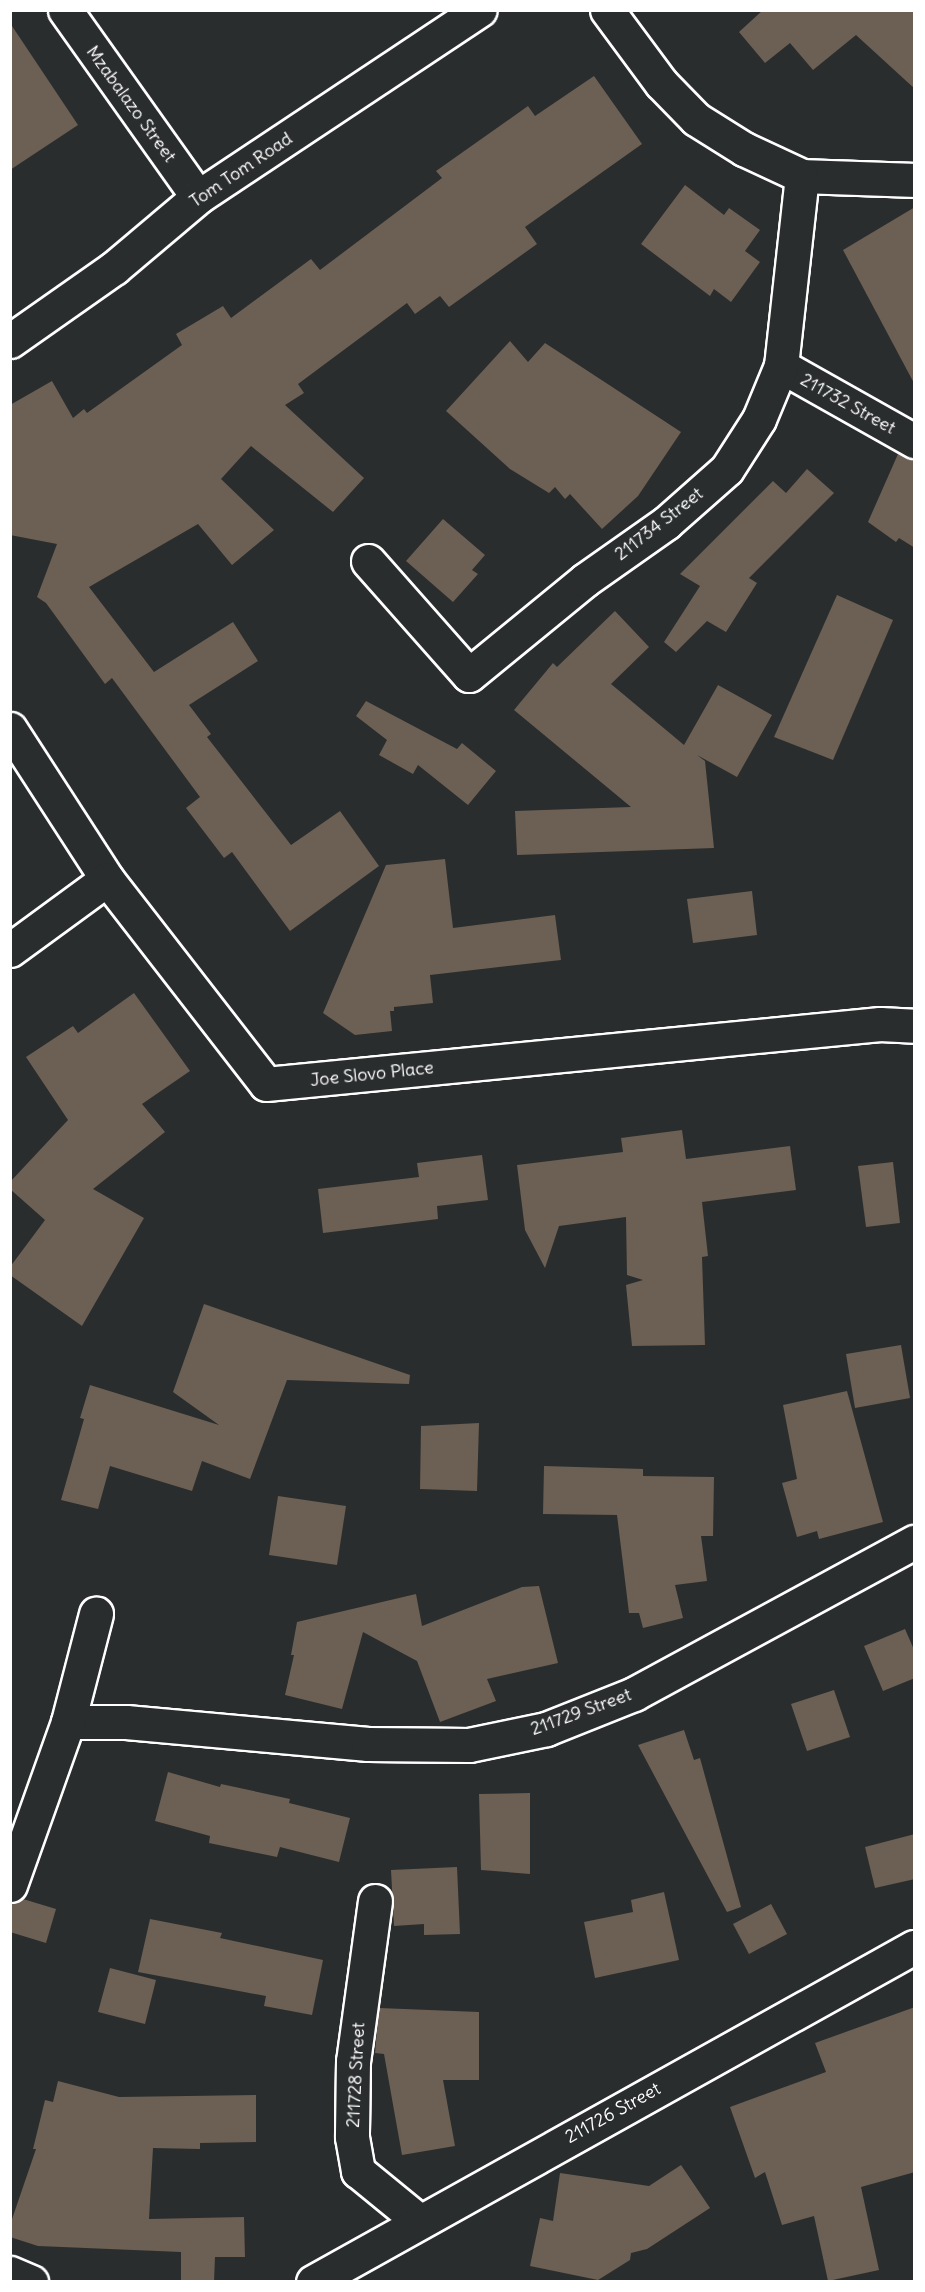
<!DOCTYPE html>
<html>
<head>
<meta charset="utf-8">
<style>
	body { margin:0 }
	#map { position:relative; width:925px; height:2292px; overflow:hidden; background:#2a2d2e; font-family:Delius,sans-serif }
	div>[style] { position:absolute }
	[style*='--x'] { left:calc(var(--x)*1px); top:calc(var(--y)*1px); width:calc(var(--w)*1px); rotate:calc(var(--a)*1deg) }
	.building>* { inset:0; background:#6c5f53 }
	.roads { filter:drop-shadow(2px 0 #fff) drop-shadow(-2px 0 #fff) drop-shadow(0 2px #fff) drop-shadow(0 -2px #fff) }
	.street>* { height:33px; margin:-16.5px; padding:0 16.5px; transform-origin:16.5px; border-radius:16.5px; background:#2a2d2e }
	span { translate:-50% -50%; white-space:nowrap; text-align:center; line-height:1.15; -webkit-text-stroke:5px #2a2d2e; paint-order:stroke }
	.street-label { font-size:18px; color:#fff }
	.frame { position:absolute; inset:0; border:12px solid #fff; pointer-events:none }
</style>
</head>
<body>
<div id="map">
	<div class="building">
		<i style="clip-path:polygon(763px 10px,915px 10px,915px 89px,856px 35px,813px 70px,790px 43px,765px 63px,739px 32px)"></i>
		<i style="clip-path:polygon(10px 23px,78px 125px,10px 170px)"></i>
		<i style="clip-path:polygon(594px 76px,642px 144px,525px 227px,537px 244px,449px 307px,440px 296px,415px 314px,407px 303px,298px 384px,304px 393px,285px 405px,364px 478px,333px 512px,251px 446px,221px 479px,274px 530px,232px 565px,198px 524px,89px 587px,154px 672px,233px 622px,258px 661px,189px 705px,211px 734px,207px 737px,291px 845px,340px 811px,379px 866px,290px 931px,232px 852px,224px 858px,186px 808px,200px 797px,112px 678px,105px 684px,46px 603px,37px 597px,57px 544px,10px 535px,10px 405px,52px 381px,73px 418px,84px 409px,87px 413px,182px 345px,176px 334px,223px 306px,231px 318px,311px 259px,320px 270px,442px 178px,436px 171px,528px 106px,535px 116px)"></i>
		<i style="clip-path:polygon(685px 185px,724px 215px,729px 208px,760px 230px,745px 251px,760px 262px,731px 302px,714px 289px,710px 296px,641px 244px)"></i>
		<i style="clip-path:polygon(915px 207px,915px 385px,843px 250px)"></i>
		<i style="clip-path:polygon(510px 341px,528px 362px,545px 343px,681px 432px,638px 496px,602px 529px,570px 494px,565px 499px,555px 487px,549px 493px,510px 469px,446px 411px)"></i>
		<i style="clip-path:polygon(898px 454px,915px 460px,915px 548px,899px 538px,896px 542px,868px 522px)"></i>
		<i style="clip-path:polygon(807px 469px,834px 493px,749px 578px,757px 583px,726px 632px,707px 621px,676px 652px,664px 642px,700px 586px,680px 574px,773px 481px,786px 493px)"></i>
		<i style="clip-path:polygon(443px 519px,485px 555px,472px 570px,478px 574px,453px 602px,406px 561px)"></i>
		<i style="clip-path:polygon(837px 595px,893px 620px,833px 760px,774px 737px)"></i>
		<i style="clip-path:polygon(615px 611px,649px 647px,611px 684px,684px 745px,718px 685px,772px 715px,737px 777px,697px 755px,705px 761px,714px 848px,517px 855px,515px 811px,631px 807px,514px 710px,553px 663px,557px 667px)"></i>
		<i style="clip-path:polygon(366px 701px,457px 749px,462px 743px,496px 771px,468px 805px,418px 765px,413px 774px,379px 755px,387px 740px,356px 716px)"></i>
		<i style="clip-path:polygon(445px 859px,453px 928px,555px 915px,561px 960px,430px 975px,433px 1003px,394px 1007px,394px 1011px,390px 1011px,392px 1031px,355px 1035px,323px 1013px,386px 865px)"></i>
		<i style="clip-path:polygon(752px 891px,757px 935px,693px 943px,687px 899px)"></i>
		<i style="clip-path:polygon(134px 993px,190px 1071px,142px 1104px,165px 1132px,93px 1189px,144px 1218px,82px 1326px,10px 1275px,10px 1267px,45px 1220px,10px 1189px,10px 1182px,68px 1120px,26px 1057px,73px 1026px,78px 1033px)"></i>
		<i style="clip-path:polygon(682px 1130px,686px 1159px,790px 1146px,796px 1190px,702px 1202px,708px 1256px,702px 1257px,705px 1345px,632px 1346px,626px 1285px,643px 1280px,627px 1275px,626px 1217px,559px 1226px,545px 1268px,525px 1230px,517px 1165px,623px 1152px,621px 1138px)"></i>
		<i style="clip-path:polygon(482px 1155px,488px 1200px,437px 1206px,438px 1219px,323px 1233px,318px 1189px,419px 1177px,417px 1163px)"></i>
		<i style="clip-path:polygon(893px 1162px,900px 1223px,866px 1227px,858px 1166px)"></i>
		<i style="clip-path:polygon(204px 1304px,410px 1375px,409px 1384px,287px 1380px,250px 1479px,202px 1461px,192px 1491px,110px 1466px,98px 1509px,61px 1500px,84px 1419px,80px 1418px,90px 1385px,219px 1425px,173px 1392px)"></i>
		<i style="clip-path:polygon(901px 1345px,910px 1398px,855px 1408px,846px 1354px)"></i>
		<i style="clip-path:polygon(847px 1391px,883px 1522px,819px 1539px,817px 1531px,797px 1537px,782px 1483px,797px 1479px,783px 1405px)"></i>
		<i style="clip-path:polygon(479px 1423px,477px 1491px,420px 1489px,421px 1426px)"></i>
		<i style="clip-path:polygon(544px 1466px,643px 1469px,643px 1476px,714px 1477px,713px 1536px,701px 1536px,707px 1581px,675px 1585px,683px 1618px,643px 1628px,639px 1613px,629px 1613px,617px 1515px,543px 1514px)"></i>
		<i style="clip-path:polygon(278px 1496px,346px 1506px,337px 1565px,269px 1555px)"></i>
		<i style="clip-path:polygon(539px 1586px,558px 1663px,487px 1679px,496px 1701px,440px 1722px,417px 1661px,363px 1632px,342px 1709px,285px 1695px,294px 1655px,291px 1655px,297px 1622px,416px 1594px,422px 1626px,522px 1587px)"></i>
		<i style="clip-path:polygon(905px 1629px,915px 1652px,915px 1678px,883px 1691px,864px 1646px)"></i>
		<i style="clip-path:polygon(834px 1690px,850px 1737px,807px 1751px,791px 1704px)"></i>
		<i style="clip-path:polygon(684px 1730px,694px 1760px,700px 1758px,741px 1907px,727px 1912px,638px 1745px)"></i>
		<i style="clip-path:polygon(168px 1772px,220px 1787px,221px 1784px,290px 1799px,289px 1803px,350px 1818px,339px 1862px,280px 1847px,277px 1857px,209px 1843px,210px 1836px,155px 1821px)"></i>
		<i style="clip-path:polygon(530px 1793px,530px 1874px,481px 1870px,479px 1794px)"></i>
		<i style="clip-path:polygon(915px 1834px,915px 1879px,875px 1888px,865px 1847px)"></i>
		<i style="clip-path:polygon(457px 1867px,460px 1934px,424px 1935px,424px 1924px,394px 1926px,391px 1870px)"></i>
		<i style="clip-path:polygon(664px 1892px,679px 1960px,595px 1978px,584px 1922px,633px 1912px,631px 1900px)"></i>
		<i style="clip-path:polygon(23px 1899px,56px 1909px,46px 1943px,10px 1932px,10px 1903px)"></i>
		<i style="clip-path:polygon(771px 1904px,787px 1934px,749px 1954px,733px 1924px)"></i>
		<i style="clip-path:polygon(150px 1919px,222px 1933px,220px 1938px,323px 1960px,312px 2015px,264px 2006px,266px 1996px,138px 1972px)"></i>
		<i style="clip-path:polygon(110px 1968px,156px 1980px,145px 2024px,98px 2012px)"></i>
		<i style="clip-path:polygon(915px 2007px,915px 2172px,861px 2187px,879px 2270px,828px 2281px,814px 2216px,782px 2225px,765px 2172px,755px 2178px,730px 2107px,826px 2072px,815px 2043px)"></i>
		<i style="clip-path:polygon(379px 2008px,479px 2012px,479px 2080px,443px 2080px,455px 2146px,402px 2155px,384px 2054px,375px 2053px)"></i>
		<i style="clip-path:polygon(58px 2081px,119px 2097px,256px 2095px,256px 2142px,200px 2143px,200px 2149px,153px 2148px,149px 2219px,244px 2217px,245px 2257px,215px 2257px,214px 2282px,181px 2282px,181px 2252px,38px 2246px,10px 2237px,10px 2225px,36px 2149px,33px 2149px,45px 2100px,53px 2102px)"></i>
		<i style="clip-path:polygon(681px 2165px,710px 2208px,647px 2249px,631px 2253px,630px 2260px,598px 2280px,530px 2266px,540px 2218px,553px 2221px,560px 2173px,649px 2186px)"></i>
	</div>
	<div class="roads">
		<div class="street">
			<i style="--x:65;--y:10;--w:229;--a:54.6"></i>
			<i style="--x:607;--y:10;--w:91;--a:53.5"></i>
			<i style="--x:661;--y:83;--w:50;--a:45.8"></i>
			<i style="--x:696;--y:119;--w:57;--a:32"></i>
			<i style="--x:744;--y:149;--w:64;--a:25"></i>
			<i style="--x:802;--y:176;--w:112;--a:2"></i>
			<i style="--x:10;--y:341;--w:127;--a:-35.1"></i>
			<i style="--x:114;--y:268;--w:110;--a:-40.2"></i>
			<i style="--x:198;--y:197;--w:338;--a:-33.6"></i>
			<i style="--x:781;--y:366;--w:153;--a:29.4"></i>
			<i style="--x:368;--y:561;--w:152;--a:48.5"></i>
			<i style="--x:469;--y:675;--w:150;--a:-39.3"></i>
			<i style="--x:585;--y:580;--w:99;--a:-35.1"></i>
			<i style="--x:666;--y:523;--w:81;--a:-41.5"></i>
			<i style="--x:727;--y:469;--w:59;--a:-57.4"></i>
			<i style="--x:759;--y:419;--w:57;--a:-67.5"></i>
			<i style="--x:781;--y:366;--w:191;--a:-83.7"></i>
			<i style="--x:10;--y:729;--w:179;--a:57.1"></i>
			<i style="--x:107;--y:879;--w:259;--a:52.2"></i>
			<i style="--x:266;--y:1084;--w:617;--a:-5.58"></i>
			<i style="--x:880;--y:1024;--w:34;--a:3"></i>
			<i style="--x:10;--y:950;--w:120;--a:-36.2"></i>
			<i style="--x:68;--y:1722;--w:58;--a:0"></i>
			<i style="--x:126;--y:1722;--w:243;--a:5.2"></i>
			<i style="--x:368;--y:1744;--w:101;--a:0.6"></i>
			<i style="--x:469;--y:1745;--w:79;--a:-11.7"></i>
			<i style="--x:546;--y:1729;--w:95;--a:-21.7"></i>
			<i style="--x:634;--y:1694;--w:319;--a:-28.5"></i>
			<i style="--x:10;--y:1885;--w:173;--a:-70.4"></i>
			<i style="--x:68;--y:1722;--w:112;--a:-75.5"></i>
			<i style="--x:375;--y:1901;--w:162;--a:97.8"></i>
			<i style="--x:353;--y:2061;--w:76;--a:90.8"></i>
			<i style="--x:352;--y:2137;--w:35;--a:80"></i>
			<i style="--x:358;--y:2171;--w:79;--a:39.3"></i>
			<i style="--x:10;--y:2273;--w:23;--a:23"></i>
			<i style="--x:313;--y:2282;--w:688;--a:-29.14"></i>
		</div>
	</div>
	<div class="street-label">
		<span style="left:131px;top:104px;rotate:54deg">Mzabalazo Street</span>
		<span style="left:241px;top:170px;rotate:-34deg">Tom Tom Road</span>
		<span style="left:848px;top:404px;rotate:29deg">211732 Street</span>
		<span style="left:659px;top:524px;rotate:-38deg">211734 Street</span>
		<span style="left:372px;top:1074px;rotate:-6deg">Joe Slovo Place</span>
		<span style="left:581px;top:1712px;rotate:-20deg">211729 Street</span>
		<span style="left:356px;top:2075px;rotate:-87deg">211728 Street</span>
		<span style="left:613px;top:2113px;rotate:-29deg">211726 Street</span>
	</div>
	<div class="frame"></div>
</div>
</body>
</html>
